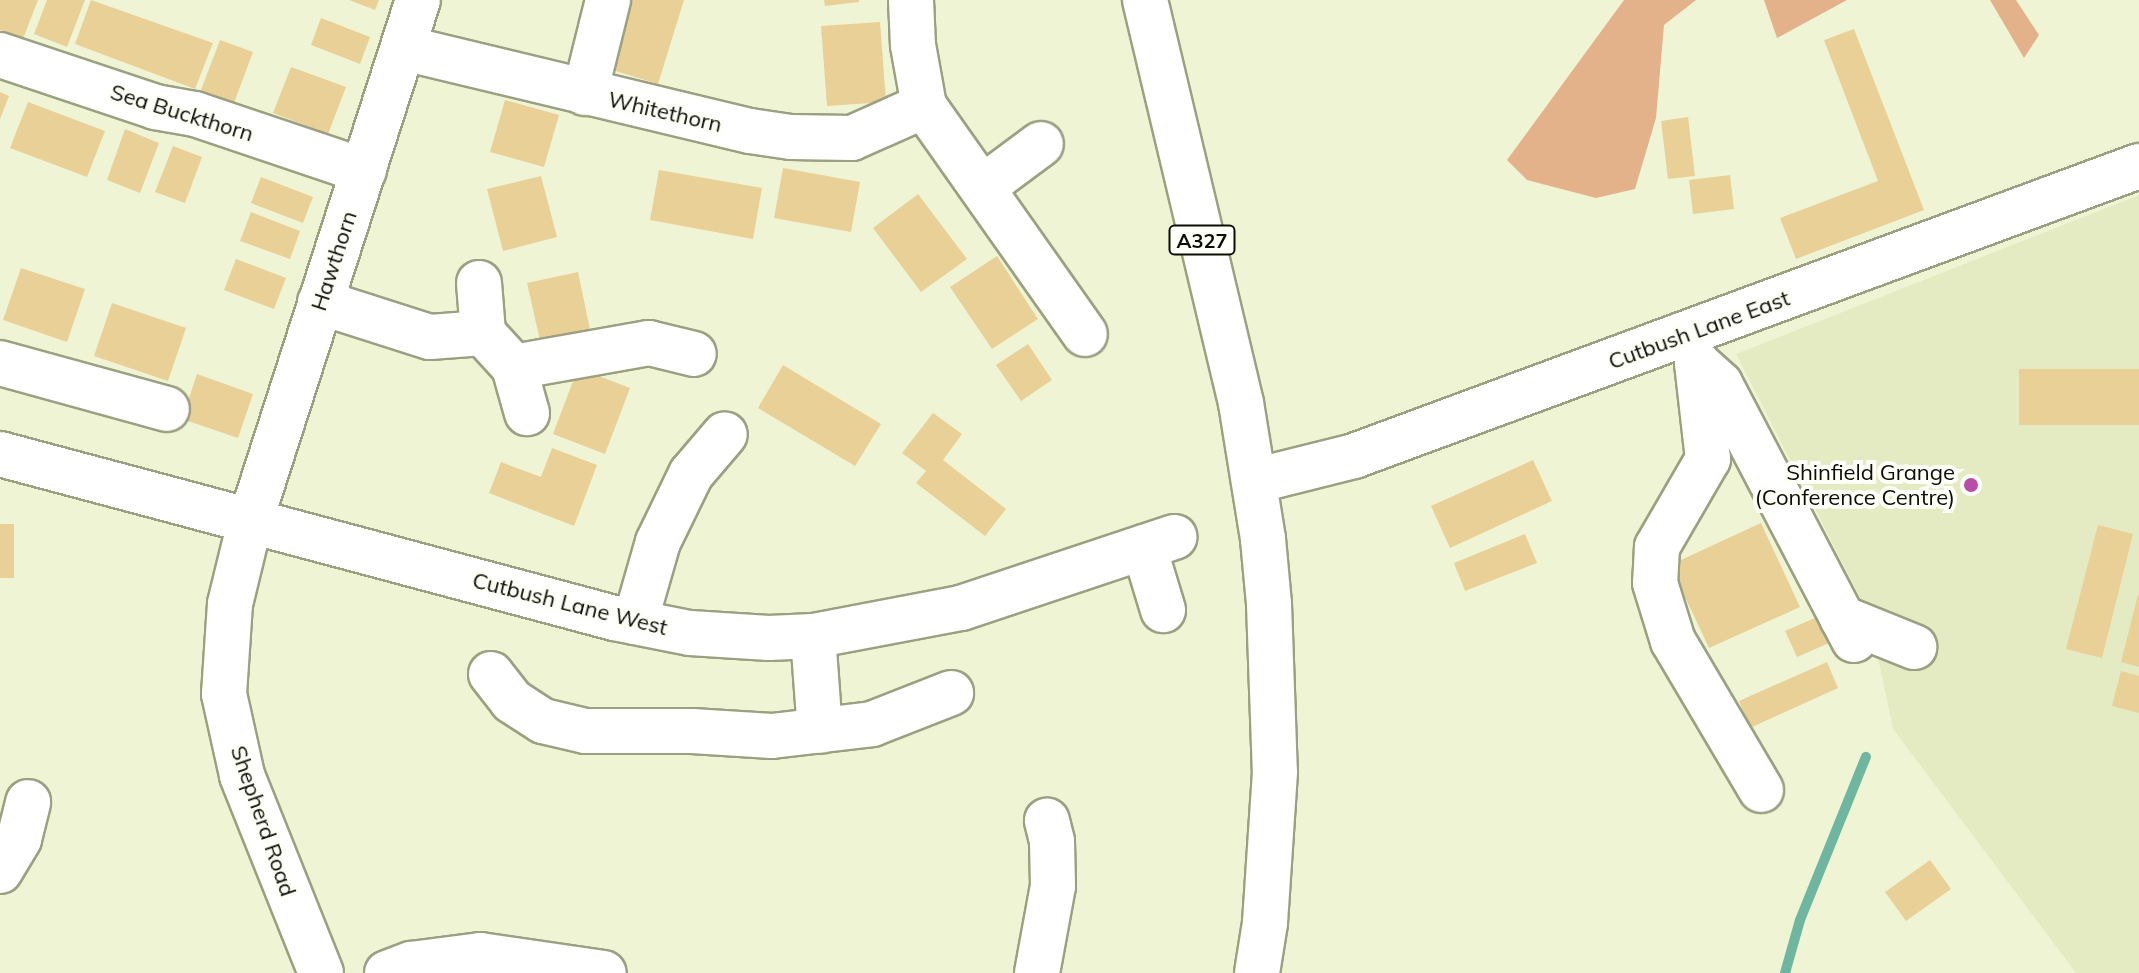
<!DOCTYPE html>
<html>
<head>
<meta charset="utf-8">
<style>
	body { margin:0 }
	#map { position:relative; width:2139px; height:973px; overflow:hidden; background:#eff5d4; font-family:Mulish,sans-serif }
	div>[style] { position:absolute }
	[style*='--x'] { left:calc(var(--x)*1px); top:calc(var(--y)*1px); width:calc(var(--w)*1px); rotate:calc(var(--a)*1deg) }
	.built>* { inset:0; background:#e4eac2 }
	.forest>* { inset:0; background:#e4b28a }
	.stream>* { height:10px; margin:-5px; padding:0 5px; transform-origin:5px; border-radius:5px; background:#6fb6a0 }
	.building>* { inset:0; background:#e9d097 }
	.roads { filter:drop-shadow(2px 0 #9ba081) drop-shadow(-2px 0 #9ba081) drop-shadow(0 2px #9ba081) drop-shadow(0 -2px #9ba081) }
	.minor>* { height:44px; margin:-22px; padding:0 22px; transform-origin:22px; border-radius:22px; background:#fff }
	.major>* { height:44px; margin:-22px; padding:0 22px; transform-origin:22px; border-radius:22px; background:#fff }
	.dots>* { width:22px; height:22px; translate:-50% -50%; box-sizing:border-box; border:4px solid #fefff8; border-radius:50% }
	span { translate:-50% -50%; white-space:nowrap; text-align:center; line-height:1.15; -webkit-text-stroke:8px #fefff8; paint-order:stroke }
	.shield-label span { padding:2px 6px; background:#fefff8; border:2px solid; border-radius:6px; -webkit-text-stroke-width:0 }
	.shield-label { font-size:20px; color:#0b0d03; font-weight:700 }
	.street-label { font-size:22px; color:#0b0d03 }
	.poi-label { font-size:22px; color:#0b0d03 }
	.right { translate:-100% -50%; text-align:right }
</style>
</head>
<body>
<div id="map">
	<div class="built">
		<i style="clip-path:polygon(2139px 195px,2139px 973px,2076px 973px,1893px 729px,1869px 615px,1736px 354px)"></i>
	</div>
	<div class="forest">
		<i style="clip-path:polygon(1624px 0,1696px 0,1664px 25px,1656px 118px,1635px 189px,1596px 198px,1527px 180px,1507px 160px)"></i>
		<i style="clip-path:polygon(1764px 0,1847px 0,1777px 38px)"></i>
		<i style="clip-path:polygon(1990px 0,2016px 0,2039px 35px,2024px 58px)"></i>
	</div>
	<div class="stream">
		<i style="--x:1785;--y:973;--w:55;--a:-74.2"></i>
		<i style="--x:1800;--y:920;--w:176;--a:-68"></i>
	</div>
	<div class="building">
		<i style="clip-path:polygon(0 0,38px 0,23px 39px,0 30px)"></i>
		<i style="clip-path:polygon(47px 0,85px 0,67px 47px,34px 34px)"></i>
		<i style="clip-path:polygon(91px 0,213px 43px,195px 89px,75px 44px)"></i>
		<i style="clip-path:polygon(349px 0,379px 0,375px 10px)"></i>
		<i style="clip-path:polygon(627px 0,684px 0,658px 84px,606px 68px)"></i>
		<i style="clip-path:polygon(824px 0,859px 0,859px 2px,825px 6px)"></i>
		<i style="clip-path:polygon(321px 18px,370px 37px,360px 64px,311px 45px)"></i>
		<i style="clip-path:polygon(880px 22px,886px 102px,827px 106px,821px 26px)"></i>
		<i style="clip-path:polygon(1854px 29px,1924px 210px,1796px 259px,1780px 218px,1878px 181px,1824px 40px)"></i>
		<i style="clip-path:polygon(220px 40px,253px 52px,234px 103px,201px 90px)"></i>
		<i style="clip-path:polygon(291px 67px,346px 87px,328px 134px,273px 113px)"></i>
		<i style="clip-path:polygon(0 92px,9px 96px,0 119px)"></i>
		<i style="clip-path:polygon(505px 100px,559px 115px,544px 167px,490px 152px)"></i>
		<i style="clip-path:polygon(28px 102px,105px 131px,87px 177px,10px 148px)"></i>
		<i style="clip-path:polygon(1688px 117px,1695px 176px,1668px 179px,1661px 121px)"></i>
		<i style="clip-path:polygon(125px 129px,159px 143px,140px 193px,107px 180px)"></i>
		<i style="clip-path:polygon(173px 146px,202px 157px,185px 203px,155px 192px)"></i>
		<i style="clip-path:polygon(783px 168px,860px 182px,851px 232px,774px 218px)"></i>
		<i style="clip-path:polygon(659px 170px,762px 188px,753px 239px,650px 220px)"></i>
		<i style="clip-path:polygon(1730px 175px,1734px 209px,1693px 214px,1689px 180px)"></i>
		<i style="clip-path:polygon(541px 176px,557px 237px,503px 251px,487px 189px)"></i>
		<i style="clip-path:polygon(261px 177px,313px 197px,303px 223px,251px 203px)"></i>
		<i style="clip-path:polygon(918px 194px,967px 259px,921px 292px,873px 228px)"></i>
		<i style="clip-path:polygon(251px 212px,300px 231px,290px 259px,240px 241px)"></i>
		<i style="clip-path:polygon(997px 256px,1038px 319px,992px 349px,950px 287px)"></i>
		<i style="clip-path:polygon(236px 259px,286px 278px,274px 309px,224px 290px)"></i>
		<i style="clip-path:polygon(21px 268px,85px 289px,67px 342px,3px 320px)"></i>
		<i style="clip-path:polygon(578px 272px,592px 339px,542px 349px,527px 283px)"></i>
		<i style="clip-path:polygon(112px 303px,186px 328px,168px 381px,94px 356px)"></i>
		<i style="clip-path:polygon(1028px 344px,1052px 380px,1021px 401px,996px 365px)"></i>
		<i style="clip-path:polygon(783px 365px,881px 424px,855px 466px,758px 408px)"></i>
		<i style="clip-path:polygon(578px 368px,630px 388px,605px 454px,553px 434px)"></i>
		<i style="clip-path:polygon(2019px 369px,2139px 369px,2139px 425px,2019px 425px)"></i>
		<i style="clip-path:polygon(197px 374px,253px 394px,238px 438px,182px 419px)"></i>
		<i style="clip-path:polygon(933px 413px,962px 434px,943px 460px,1006px 509px,985px 536px,916px 483px,926px 471px,902px 453px)"></i>
		<i style="clip-path:polygon(552px 448px,597px 465px,574px 526px,489px 493px,501px 462px,541px 477px)"></i>
		<i style="clip-path:polygon(1533px 460px,1552px 501px,1450px 548px,1431px 506px)"></i>
		<i style="clip-path:polygon(1761px 523px,1800px 607px,1709px 648px,1670px 565px)"></i>
		<i style="clip-path:polygon(0 524px,14px 524px,14px 578px,0 578px)"></i>
		<i style="clip-path:polygon(2098px 525px,2133px 534px,2102px 658px,2066px 649px)"></i>
		<i style="clip-path:polygon(1525px 534px,1537px 563px,1465px 591px,1454px 563px)"></i>
		<i style="clip-path:polygon(2138px 595px,2139px 596px,2139px 667px,2121px 662px)"></i>
		<i style="clip-path:polygon(1817px 617px,1829px 643px,1797px 657px,1785px 631px)"></i>
		<i style="clip-path:polygon(1827px 662px,1838px 688px,1750px 728px,1739px 701px)"></i>
		<i style="clip-path:polygon(2121px 671px,2139px 676px,2139px 713px,2112px 706px)"></i>
		<i style="clip-path:polygon(1930px 860px,1951px 889px,1906px 921px,1885px 892px)"></i>
	</div>
	<div class="roads">
		<div class="minor">
			<i style="--x:911;--y:0;--w:45;--a:87.5"></i>
			<i style="--x:913;--y:45;--w:62;--a:79.8"></i>
			<i style="--x:924;--y:106;--w:279;--a:54.8"></i>
			<i style="--x:404;--y:48;--w:356;--a:13.5"></i>
			<i style="--x:750;--y:131;--w:41;--a:8.3"></i>
			<i style="--x:791;--y:137;--w:61;--a:0.9"></i>
			<i style="--x:852;--y:138;--w:79;--a:-24"></i>
			<i style="--x:0;--y:55;--w:163;--a:18.5"></i>
			<i style="--x:155;--y:107;--w:41;--a:9.9"></i>
			<i style="--x:195;--y:114;--w:178;--a:18.6"></i>
			<i style="--x:585;--y:93;--w:96;--a:-76.1"></i>
			<i style="--x:983;--y:187;--w:72;--a:-36.6"></i>
			<i style="--x:479;--y:283;--w:50;--a:85.4"></i>
			<i style="--x:483;--y:333;--w:46;--a:47.6"></i>
			<i style="--x:514;--y:367;--w:48;--a:74.2"></i>
			<i style="--x:320;--y:302;--w:115;--a:17.7"></i>
			<i style="--x:430;--y:337;--w:53;--a:-4.3"></i>
			<i style="--x:0;--y:363;--w:173;--a:15.4"></i>
			<i style="--x:1697;--y:363;--w:97;--a:83.5"></i>
			<i style="--x:1708;--y:459;--w:102;--a:120.1"></i>
			<i style="--x:1657;--y:547;--w:36;--a:93"></i>
			<i style="--x:1655;--y:583;--w:61;--a:72.8"></i>
			<i style="--x:1673;--y:641;--w:173;--a:59.4"></i>
			<i style="--x:1697;--y:363;--w:31;--a:42"></i>
			<i style="--x:1720;--y:384;--w:289;--a:62.4"></i>
			<i style="--x:514;--y:367;--w:137;--a:-10.1"></i>
			<i style="--x:649;--y:343;--w:46;--a:13.7"></i>
			<i style="--x:0;--y:454;--w:636;--a:14.95"></i>
			<i style="--x:614;--y:618;--w:77;--a:11.2"></i>
			<i style="--x:690;--y:633;--w:79;--a:3.6"></i>
			<i style="--x:769;--y:638;--w:44;--a:-2.6"></i>
			<i style="--x:813;--y:636;--w:151;--a:-10.7"></i>
			<i style="--x:961;--y:608;--w:225;--a:-18.4"></i>
			<i style="--x:1254;--y:481;--w:103;--a:-14"></i>
			<i style="--x:1354;--y:456;--w:837;--a:-20.28"></i>
			<i style="--x:1144;--y:547;--w:66;--a:73.2"></i>
			<i style="--x:1842;--y:618;--w:78;--a:21.9"></i>
			<i style="--x:635;--y:622;--w:83;--a:-74"></i>
			<i style="--x:658;--y:542;--w:76;--a:-64.1"></i>
			<i style="--x:691;--y:474;--w:52;--a:-49.6"></i>
			<i style="--x:813;--y:636;--w:95;--a:85.8"></i>
			<i style="--x:491;--y:674;--w:34;--a:52"></i>
			<i style="--x:512;--y:701;--w:37;--a:33"></i>
			<i style="--x:543;--y:721;--w:43;--a:13.4"></i>
			<i style="--x:585;--y:731;--w:107;--a:0"></i>
			<i style="--x:692;--y:731;--w:80;--a:3.6"></i>
			<i style="--x:772;--y:736;--w:101;--a:-6.8"></i>
			<i style="--x:872;--y:724;--w:85;--a:-21.4"></i>
			<i style="--x:0;--y:871;--w:37;--a:-59"></i>
			<i style="--x:19;--y:839;--w:38;--a:-76"></i>
			<i style="--x:321;--y:973;--w:213;--a:-111.8"></i>
			<i style="--x:242;--y:775;--w:83;--a:-102.5"></i>
			<i style="--x:224;--y:694;--w:90;--a:-86.2"></i>
			<i style="--x:230;--y:604;--w:84;--a:-76.3"></i>
			<i style="--x:250;--y:522;--w:548;--a:-72.16"></i>
			<i style="--x:387;--y:973;--w:26;--a:-21"></i>
			<i style="--x:411;--y:964;--w:70;--a:-7.4"></i>
			<i style="--x:480;--y:955;--w:125;--a:8.3"></i>
			<i style="--x:1037;--y:973;--w:88;--a:-79.6"></i>
			<i style="--x:1053;--y:886;--w:45;--a:-91.3"></i>
			<i style="--x:1052;--y:841;--w:21;--a:-104"></i>
		</div>
		<div class="major">
			<i style="--x:1145;--y:0;--w:414;--a:76.6"></i>
			<i style="--x:1241;--y:403;--w:138;--a:80.8"></i>
			<i style="--x:1263;--y:539;--w:65;--a:84.7"></i>
			<i style="--x:1269;--y:604;--w:168;--a:88"></i>
			<i style="--x:1275;--y:772;--w:151;--a:93.8"></i>
			<i style="--x:1265;--y:923;--w:51;--a:99.1"></i>
		</div>
	</div>
	<div class="dots">
		<i style="left:1971px;top:485px;background:#ba4ca9"></i>
	</div>
	<div class="shield-label">
		<span style="left:1202px;top:240px">A327</span>
	</div>
	<div class="street-label">
		<span style="left:665px;top:112px;rotate:13deg">Whitethorn</span>
		<span style="left:182px;top:113px;rotate:17deg">Sea Buckthorn</span>
		<span style="left:334px;top:261px;rotate:-72deg">Hawthorn</span>
		<span style="left:1699px;top:330px;rotate:-20deg">Cutbush Lane East</span>
		<span style="left:570px;top:604px;rotate:14deg">Cutbush Lane West</span>
		<span style="left:263px;top:821px;rotate:71deg">Shepherd Road</span>
	</div>
	<div class="poi-label">
		<span class="right" style="left:1955px;top:485px">Shinfield Grange<br>(Conference Centre)</span>
	</div>
</div>
</body>
</html>
